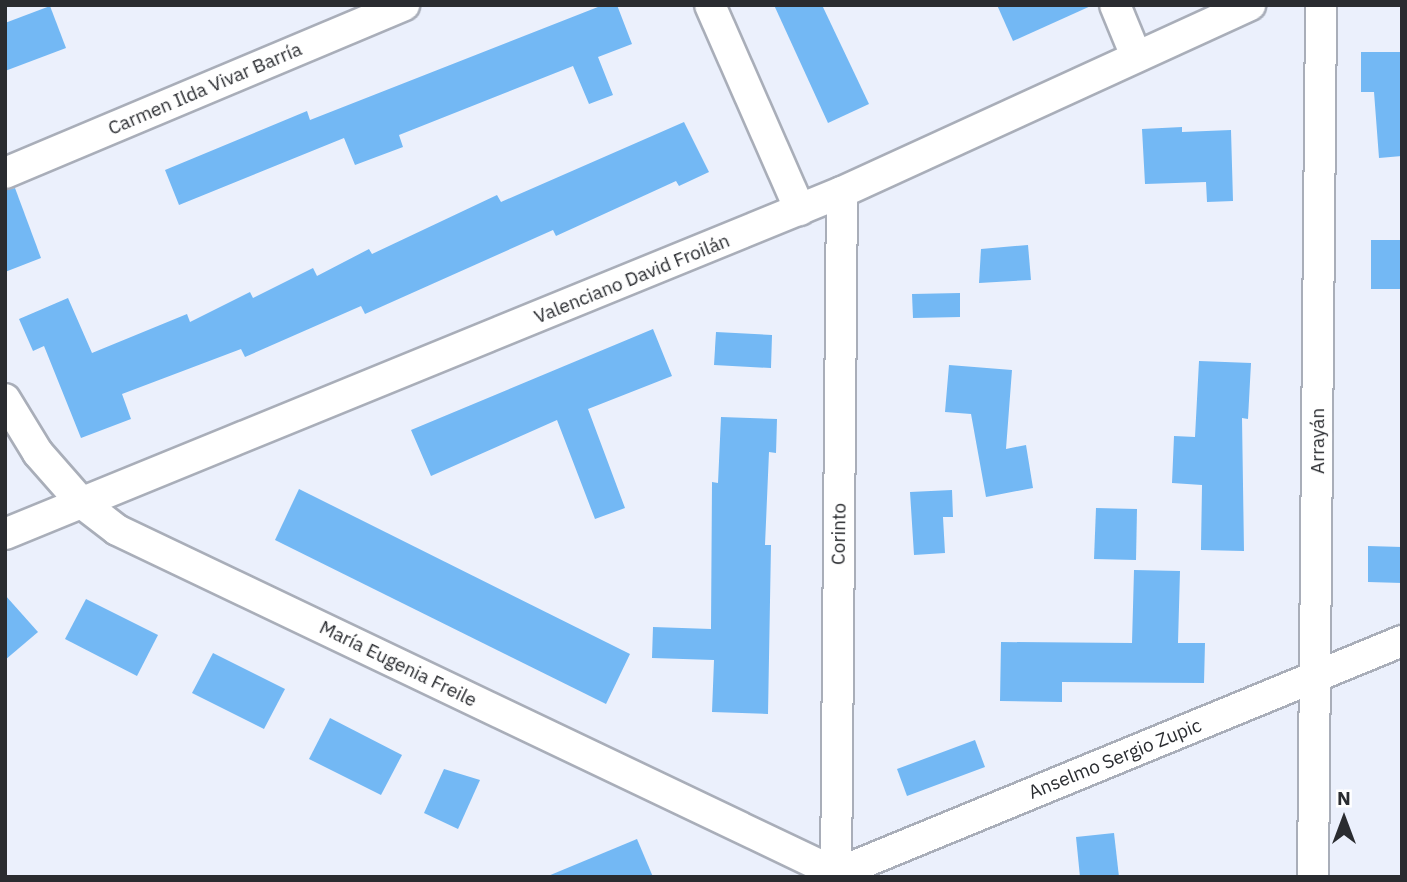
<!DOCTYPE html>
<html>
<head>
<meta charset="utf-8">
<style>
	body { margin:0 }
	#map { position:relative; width:1407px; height:882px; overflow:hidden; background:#ebf0fc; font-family:"IBM Plex Sans",sans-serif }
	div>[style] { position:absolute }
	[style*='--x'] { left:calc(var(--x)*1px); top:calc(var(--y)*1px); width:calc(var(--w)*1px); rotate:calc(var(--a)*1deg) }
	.building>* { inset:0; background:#73b8f4 }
	.roads { filter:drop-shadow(2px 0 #a9aeb9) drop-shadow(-2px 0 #a9aeb9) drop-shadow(0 2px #a9aeb9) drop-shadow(0 -2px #a9aeb9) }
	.street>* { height:30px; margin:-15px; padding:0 15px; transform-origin:15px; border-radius:15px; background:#fff }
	span { translate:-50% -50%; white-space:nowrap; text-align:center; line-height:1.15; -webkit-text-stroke:7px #fff; paint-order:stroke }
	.street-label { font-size:19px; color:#2a2c30 }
	.frame { position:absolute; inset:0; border:7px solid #2a2c30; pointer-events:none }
	.north { position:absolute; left:1309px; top:784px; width:70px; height:70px; -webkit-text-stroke:5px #fff; paint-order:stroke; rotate:0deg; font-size:19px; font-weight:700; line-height:28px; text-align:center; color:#2a2c30 }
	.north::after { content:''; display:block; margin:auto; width:24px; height:32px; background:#2a2c30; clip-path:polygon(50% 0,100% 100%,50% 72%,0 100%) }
</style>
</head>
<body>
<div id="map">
	<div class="building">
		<i style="clip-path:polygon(603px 5px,617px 5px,632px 44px,598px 57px,613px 95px,589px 104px,573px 66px,399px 135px,403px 147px,355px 165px,344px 138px,179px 205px,165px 170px,307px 111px,310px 120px)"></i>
		<i style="clip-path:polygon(774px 5px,822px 5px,869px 104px,828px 123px)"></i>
		<i style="clip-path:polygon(997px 5px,1093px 5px,1013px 41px)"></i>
		<i style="clip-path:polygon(50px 6px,66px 48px,5px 71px,5px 23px)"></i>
		<i style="clip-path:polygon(1361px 52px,1402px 52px,1402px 156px,1379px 158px,1374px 92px,1361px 92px)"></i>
		<i style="clip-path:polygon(684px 122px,709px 172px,679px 186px,676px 181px,556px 236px,553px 230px,365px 314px,361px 306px,245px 357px,241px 349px,122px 394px,131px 419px,81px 438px,44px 346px,33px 351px,19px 319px,68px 298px,92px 353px,187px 314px,190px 322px,250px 292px,253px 298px,313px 268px,317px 276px,369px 249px,372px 254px,497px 195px,501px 202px)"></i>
		<i style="clip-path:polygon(1182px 127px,1182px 132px,1231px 130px,1233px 201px,1207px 202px,1206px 182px,1145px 184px,1142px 129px)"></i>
		<i style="clip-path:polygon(15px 188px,41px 258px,5px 272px,5px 190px)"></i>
		<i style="clip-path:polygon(1371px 240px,1402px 240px,1402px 289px,1371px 289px)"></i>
		<i style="clip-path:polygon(1028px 245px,1031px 280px,979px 283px,981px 249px)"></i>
		<i style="clip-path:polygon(960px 293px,960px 317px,913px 318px,912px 294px)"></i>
		<i style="clip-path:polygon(653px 329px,672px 376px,588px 409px,625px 508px,595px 519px,557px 420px,431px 476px,411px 430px)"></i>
		<i style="clip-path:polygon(716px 332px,772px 335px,771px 368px,714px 365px)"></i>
		<i style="clip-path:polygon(1199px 361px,1251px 363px,1248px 419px,1242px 418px,1244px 551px,1201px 550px,1202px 485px,1172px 483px,1174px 436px,1195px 437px)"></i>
		<i style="clip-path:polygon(949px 365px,1012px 370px,1006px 449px,1026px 445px,1033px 488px,986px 497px,971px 414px,945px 412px)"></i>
		<i style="clip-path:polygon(721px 417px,777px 419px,776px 453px,769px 452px,765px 545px,771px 545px,768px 714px,712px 712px,714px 660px,652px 658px,653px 627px,711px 629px,712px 482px,718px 483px)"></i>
		<i style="clip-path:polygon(299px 489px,630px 654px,606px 704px,275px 540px)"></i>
		<i style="clip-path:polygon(952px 490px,953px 517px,943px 517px,945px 553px,914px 555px,910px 492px)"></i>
		<i style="clip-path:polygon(1096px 508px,1137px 509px,1136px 560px,1094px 559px)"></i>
		<i style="clip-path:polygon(1368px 546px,1402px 547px,1402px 583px,1368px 582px)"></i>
		<i style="clip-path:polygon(1134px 570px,1180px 571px,1178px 643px,1205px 643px,1204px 683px,1062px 682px,1062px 702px,1000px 701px,1001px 642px,1132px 643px)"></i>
		<i style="clip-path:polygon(5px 595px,38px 632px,5px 660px)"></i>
		<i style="clip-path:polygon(86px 599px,158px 635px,137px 676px,65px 639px)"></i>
		<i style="clip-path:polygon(213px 653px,285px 689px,264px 729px,192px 693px)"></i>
		<i style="clip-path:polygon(330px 718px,402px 755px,381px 795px,309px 759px)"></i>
		<i style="clip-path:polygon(975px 740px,985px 767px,907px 796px,897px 769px)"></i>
		<i style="clip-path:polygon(444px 769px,480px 780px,458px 829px,424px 813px)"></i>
		<i style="clip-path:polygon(1114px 833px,1119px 877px,1080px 877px,1076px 837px)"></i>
		<i style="clip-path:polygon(637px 839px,653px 877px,548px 877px,548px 876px)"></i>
	</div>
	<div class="roads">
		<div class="street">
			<i style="--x:710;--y:5;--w:224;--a:66.3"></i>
			<i style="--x:1115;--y:5;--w:55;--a:67.6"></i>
			<i style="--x:5;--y:173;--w:433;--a:-22.8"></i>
			<i style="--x:5;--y:399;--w:63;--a:58.6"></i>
			<i style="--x:38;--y:453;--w:67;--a:48.7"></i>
			<i style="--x:82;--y:503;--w:44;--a:37.6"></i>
			<i style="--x:117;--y:530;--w:797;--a:25.5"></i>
			<i style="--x:5;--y:534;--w:904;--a:-22.23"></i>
			<i style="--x:842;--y:192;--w:449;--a:-24.6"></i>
			<i style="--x:828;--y:877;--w:621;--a:-22.35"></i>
			<i style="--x:836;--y:877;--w:685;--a:-89.5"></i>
			<i style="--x:1313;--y:877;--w:872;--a:-89.47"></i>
		</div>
	</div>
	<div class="street-label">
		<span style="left:205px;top:89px;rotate:-23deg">Carmen Ilda Vivar Barría</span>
		<span style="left:632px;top:279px;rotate:-22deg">Valenciano David Froilán</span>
		<span style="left:1318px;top:441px;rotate:-90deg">Arrayán</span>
		<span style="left:839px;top:534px;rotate:-89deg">Corinto</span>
		<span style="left:398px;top:664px;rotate:26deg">María Eugenia Freile</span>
		<span style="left:1115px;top:759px;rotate:-22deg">Anselmo Sergio Zupic</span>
	</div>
	<div class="frame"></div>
	<div class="north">N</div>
</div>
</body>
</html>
